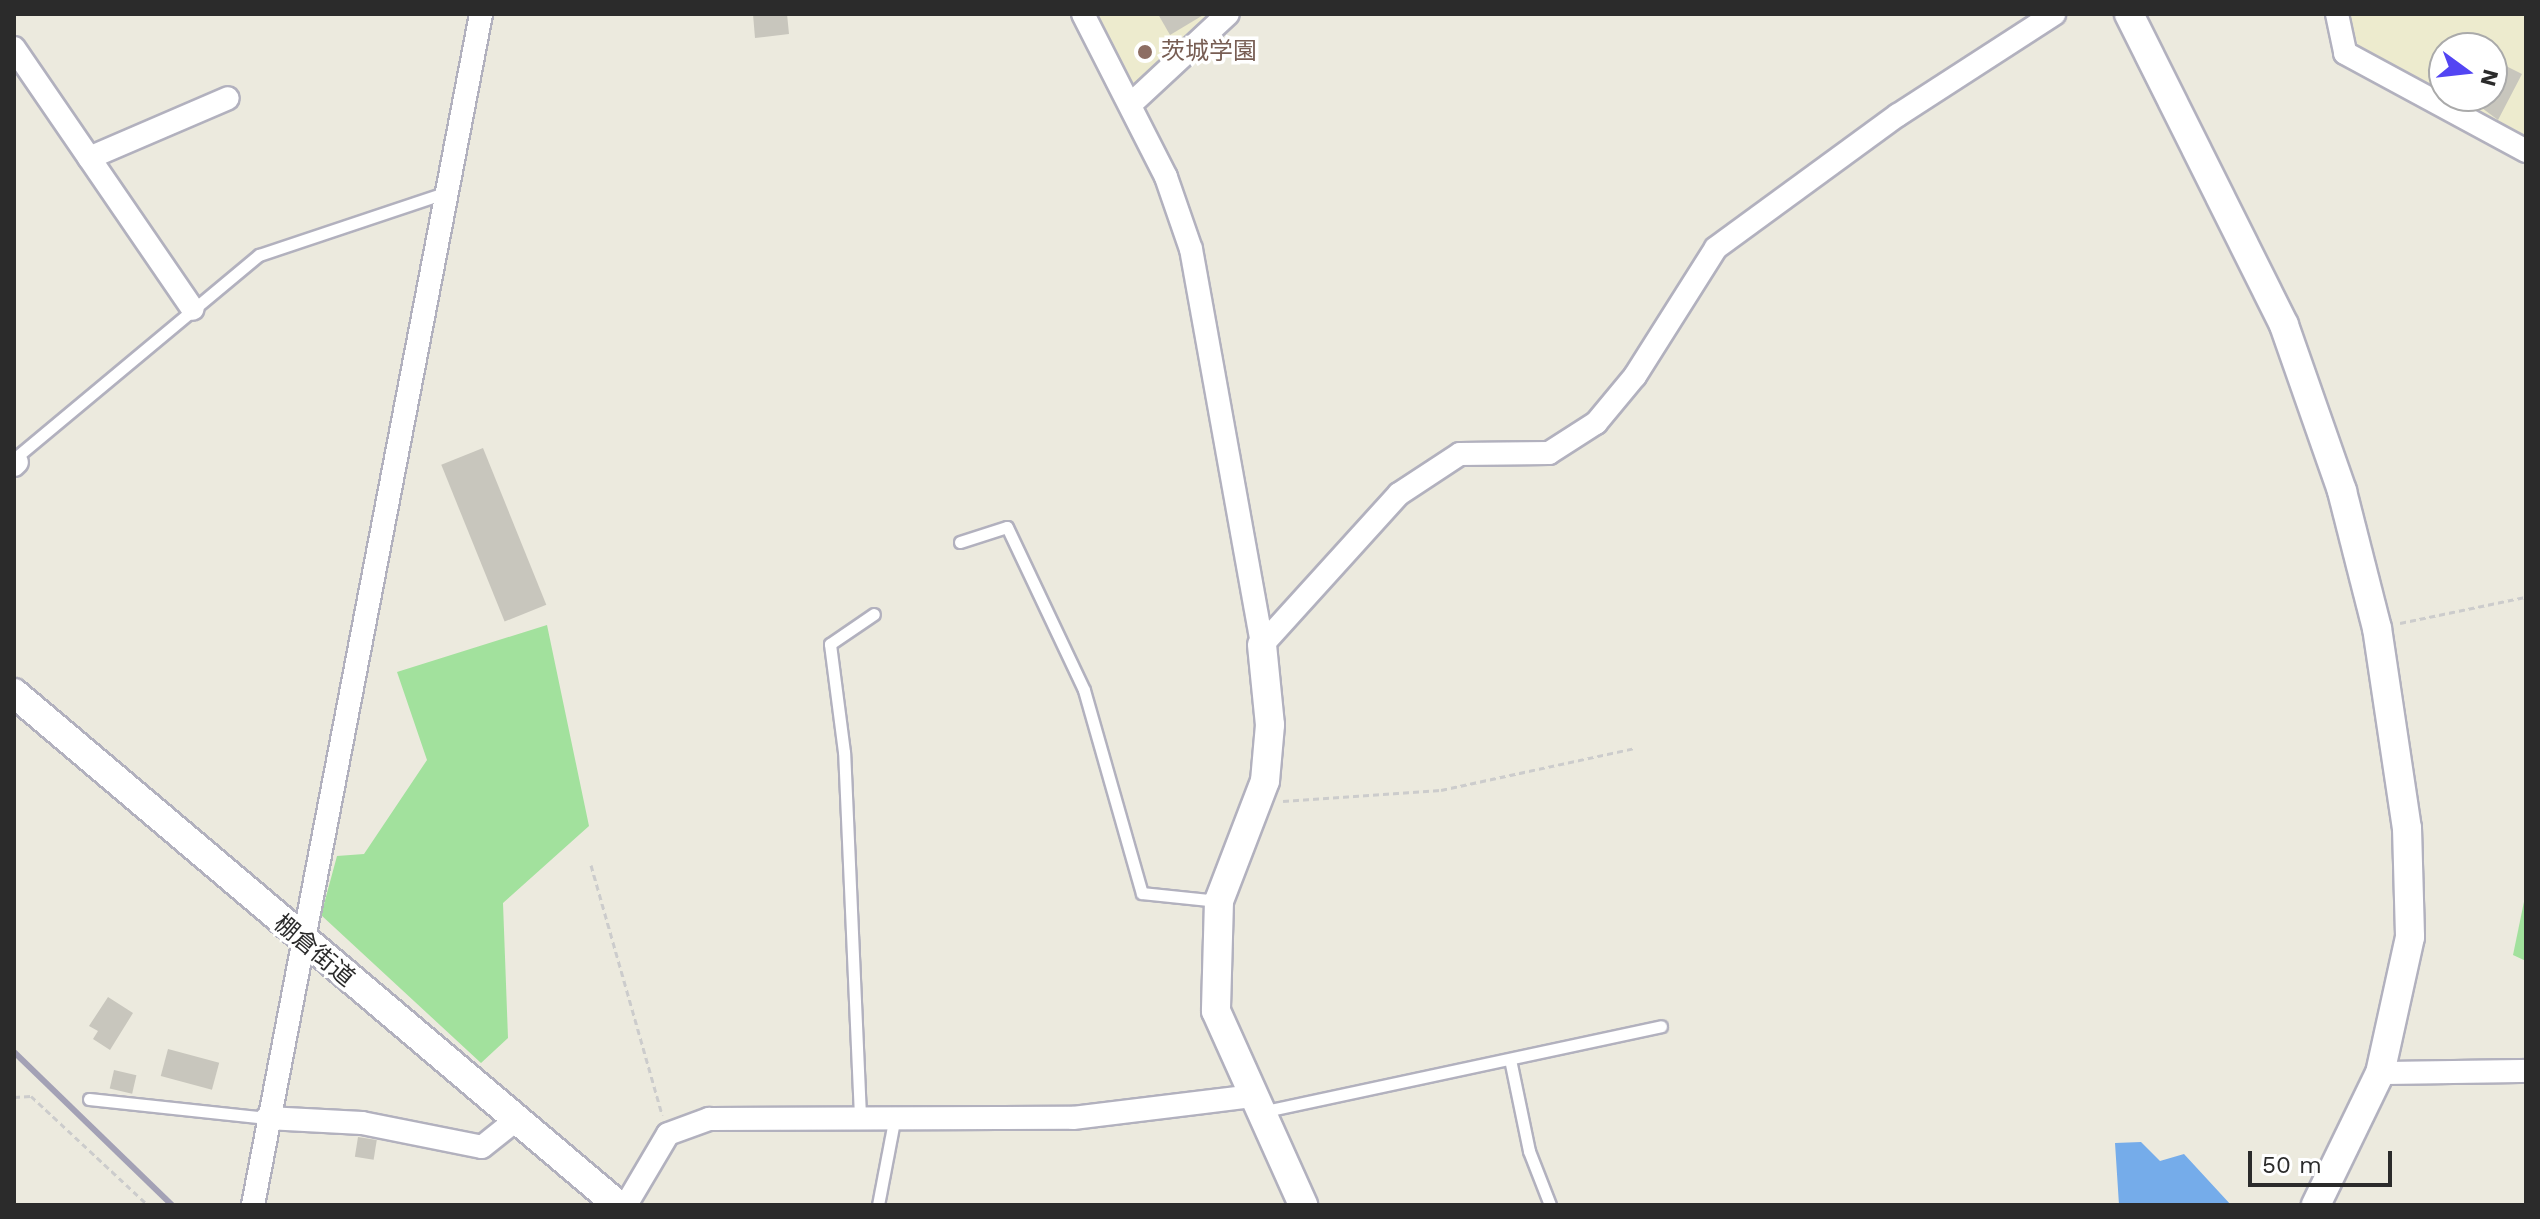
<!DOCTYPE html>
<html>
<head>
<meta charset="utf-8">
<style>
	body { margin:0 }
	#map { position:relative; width:2540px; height:1219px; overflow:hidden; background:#eceade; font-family:"Work Sans","Noto Sans JP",sans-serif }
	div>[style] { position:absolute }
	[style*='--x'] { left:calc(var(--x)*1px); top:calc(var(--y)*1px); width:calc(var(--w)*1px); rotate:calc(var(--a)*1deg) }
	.education>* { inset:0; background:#edebce }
	.green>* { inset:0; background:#a2e19d }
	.water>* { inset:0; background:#75acea }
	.building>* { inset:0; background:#c8c6bd; transform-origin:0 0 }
	.path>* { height:3px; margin-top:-1.5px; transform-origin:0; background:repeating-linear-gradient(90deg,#ccc 0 6px,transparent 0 10px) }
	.roads { filter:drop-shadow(2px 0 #b2b1be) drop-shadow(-2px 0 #b2b1be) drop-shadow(0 2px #b2b1be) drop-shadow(0 -2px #b2b1be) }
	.service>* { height:11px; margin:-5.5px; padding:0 5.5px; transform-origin:5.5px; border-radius:5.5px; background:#fff }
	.minor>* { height:22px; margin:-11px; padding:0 11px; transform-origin:11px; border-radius:11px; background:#fff }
	.tertiary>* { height:28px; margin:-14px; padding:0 14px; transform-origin:14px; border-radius:14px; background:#fff }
	.rail>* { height:6px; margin:-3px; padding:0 3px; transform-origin:3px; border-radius:3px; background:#a3a1b5 }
	.dots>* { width:22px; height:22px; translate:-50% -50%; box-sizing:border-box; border:4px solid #fff; border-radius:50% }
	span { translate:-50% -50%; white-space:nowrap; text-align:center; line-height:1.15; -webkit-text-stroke:7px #fff; paint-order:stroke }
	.education-label { font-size:24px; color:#785e54 }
	.left { translate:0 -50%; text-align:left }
	.street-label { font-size:24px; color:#2b2b2b }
	.frame { position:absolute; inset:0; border:16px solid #2b2b2b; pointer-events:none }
	.north { position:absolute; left:2428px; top:32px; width:80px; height:80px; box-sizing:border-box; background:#fff; border:2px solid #aaa; border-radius:50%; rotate:105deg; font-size:22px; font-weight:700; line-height:32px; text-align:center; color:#2b2b2b }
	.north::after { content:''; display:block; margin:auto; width:28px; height:36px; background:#5345f3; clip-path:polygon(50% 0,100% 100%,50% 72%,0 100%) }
	.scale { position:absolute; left:2248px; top:1151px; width:144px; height:36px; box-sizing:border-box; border:4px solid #2b2b2b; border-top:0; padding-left:10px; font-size:24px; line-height:28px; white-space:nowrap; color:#2b2b2b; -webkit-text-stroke:6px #fff; paint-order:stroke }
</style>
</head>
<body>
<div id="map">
	<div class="education">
		<div style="clip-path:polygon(1095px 14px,1214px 14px,1135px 89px)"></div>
		<div style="clip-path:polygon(evenodd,2349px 14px,2526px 14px,2526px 141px,2359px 50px,2349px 14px,2444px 48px,2492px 48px,2492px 96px,2444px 96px,2444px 48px)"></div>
	</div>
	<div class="green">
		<div style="clip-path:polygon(547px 625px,589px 826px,503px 903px,508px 1038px,481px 1063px,321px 915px,337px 856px,364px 854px,427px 760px,397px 672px)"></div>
		<div style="clip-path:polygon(2526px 892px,2526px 961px,2513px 955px)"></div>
	</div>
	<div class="water">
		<div style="clip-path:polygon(2141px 1142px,2160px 1161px,2184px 1154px,2231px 1205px,2119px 1205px,2115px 1143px)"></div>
	</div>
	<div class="building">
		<div style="clip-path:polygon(753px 14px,787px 14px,789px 34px,755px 38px)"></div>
		<div style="clip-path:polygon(1158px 14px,1205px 14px,1170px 35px)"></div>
		<div style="clip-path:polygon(2492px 59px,2522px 74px,2498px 120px,2466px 96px,2492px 96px)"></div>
		<div style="left:483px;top:448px;width:169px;height:45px;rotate:68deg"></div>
		<div style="clip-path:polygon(108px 997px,133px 1013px,110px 1050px,93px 1039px,98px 1031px,89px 1026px)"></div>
		<div style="left:168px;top:1049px;width:53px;height:28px;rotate:15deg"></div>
		<div style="left:114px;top:1070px;width:23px;height:19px;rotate:13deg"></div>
		<div style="left:358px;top:1137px;width:19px;height:20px;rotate:9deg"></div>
	</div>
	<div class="path">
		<div style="--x:2400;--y:623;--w:129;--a:-11.7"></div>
		<div style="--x:1283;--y:801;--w:158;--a:-4"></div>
		<div style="--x:1441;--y:790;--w:198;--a:-12.2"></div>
		<div style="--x:591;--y:865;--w:260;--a:74.1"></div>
		<div style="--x:14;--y:1097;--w:17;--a:-3"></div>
		<div style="--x:31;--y:1096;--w:160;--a:43"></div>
	</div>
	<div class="roads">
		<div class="service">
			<div style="--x:14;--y:459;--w:319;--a:-39.8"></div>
			<div style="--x:259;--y:255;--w:198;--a:-18.5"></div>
			<div style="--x:960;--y:542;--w:49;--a:-17.7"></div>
			<div style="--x:1007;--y:527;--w:180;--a:64.7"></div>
			<div style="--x:1084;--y:690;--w:211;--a:74.1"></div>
			<div style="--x:1142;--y:893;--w:76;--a:6"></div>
			<div style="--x:1511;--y:1064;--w:89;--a:78.3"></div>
			<div style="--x:1529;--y:1151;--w:58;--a:68.7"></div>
			<div style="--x:89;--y:1099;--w:179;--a:6.1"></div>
			<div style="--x:1261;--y:1112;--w:409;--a:-12.1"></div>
			<div style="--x:860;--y:1116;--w:364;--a:-92.5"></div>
			<div style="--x:844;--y:752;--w:109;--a:-97.4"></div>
			<div style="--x:830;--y:644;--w:53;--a:-34.3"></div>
			<div style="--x:878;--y:1205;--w:91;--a:-79.2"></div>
		</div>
		<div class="minor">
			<div style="--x:1083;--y:14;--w:183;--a:63"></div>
			<div style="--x:1166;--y:177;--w:76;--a:70.9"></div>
			<div style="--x:1191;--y:249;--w:402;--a:79.8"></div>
			<div style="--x:2337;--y:14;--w:40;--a:78"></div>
			<div style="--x:2345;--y:53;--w:206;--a:28.4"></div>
			<div style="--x:14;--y:48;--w:316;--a:55.6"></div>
			<div style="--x:1131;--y:104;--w:132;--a:-42.9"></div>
			<div style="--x:89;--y:158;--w:151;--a:-23.3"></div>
			<div style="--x:14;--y:465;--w:4;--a:-45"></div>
			<div style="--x:1262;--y:645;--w:204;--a:-47.8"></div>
			<div style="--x:1399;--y:494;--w:73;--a:-33.3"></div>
			<div style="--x:1460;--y:454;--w:89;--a:-0.6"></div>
			<div style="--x:1549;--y:453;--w:56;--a:-32.6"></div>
			<div style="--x:1596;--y:423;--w:61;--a:-50.3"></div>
			<div style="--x:1635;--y:376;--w:151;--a:-57.7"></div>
			<div style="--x:1716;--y:248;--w:225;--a:-36.2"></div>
			<div style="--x:1898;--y:115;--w:186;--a:-32.9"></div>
			<div style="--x:2380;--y:1073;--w:146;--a:-0.8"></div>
			<div style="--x:267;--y:1118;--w:95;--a:3"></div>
			<div style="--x:362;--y:1123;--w:122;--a:11.3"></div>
			<div style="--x:482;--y:1147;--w:43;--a:-38.5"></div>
			<div style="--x:253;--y:1205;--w:1213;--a:-79.16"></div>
			<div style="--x:626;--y:1205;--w:82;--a:-59.4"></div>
			<div style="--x:668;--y:1134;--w:44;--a:-20.1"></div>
			<div style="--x:709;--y:1119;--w:364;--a:-0.2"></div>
			<div style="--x:1073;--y:1118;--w:180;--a:-7"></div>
		</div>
		<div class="tertiary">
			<div style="--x:2129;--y:14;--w:347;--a:63.5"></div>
			<div style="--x:2284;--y:325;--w:176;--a:70.7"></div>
			<div style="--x:2342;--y:491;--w:141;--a:75.7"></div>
			<div style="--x:2377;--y:628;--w:202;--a:81.5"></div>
			<div style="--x:2407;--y:828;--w:109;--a:88.4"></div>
			<div style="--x:2410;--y:937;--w:139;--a:102.4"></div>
			<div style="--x:2380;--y:1073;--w:147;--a:115.9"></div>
			<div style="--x:1262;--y:645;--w:80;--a:84.3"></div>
			<div style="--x:1270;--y:725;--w:56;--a:95.1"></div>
			<div style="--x:1265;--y:781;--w:129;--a:111"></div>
			<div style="--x:1219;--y:901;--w:110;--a:91.6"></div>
			<div style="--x:1216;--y:1011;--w:213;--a:65.8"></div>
			<div style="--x:14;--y:693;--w:792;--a:40.29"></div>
		</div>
	</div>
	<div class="rail">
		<div style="--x:14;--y:1052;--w:220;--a:44.1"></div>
	</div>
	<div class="dots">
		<div style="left:1145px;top:52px;background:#8d6e63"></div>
	</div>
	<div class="education-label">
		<span class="left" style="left:1161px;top:52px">茨城学園</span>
	</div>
	<div class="street-label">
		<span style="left:314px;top:951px;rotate:40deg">棚倉街道</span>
	</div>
	<div class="frame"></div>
	<div class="north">N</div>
	<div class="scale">50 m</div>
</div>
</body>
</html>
